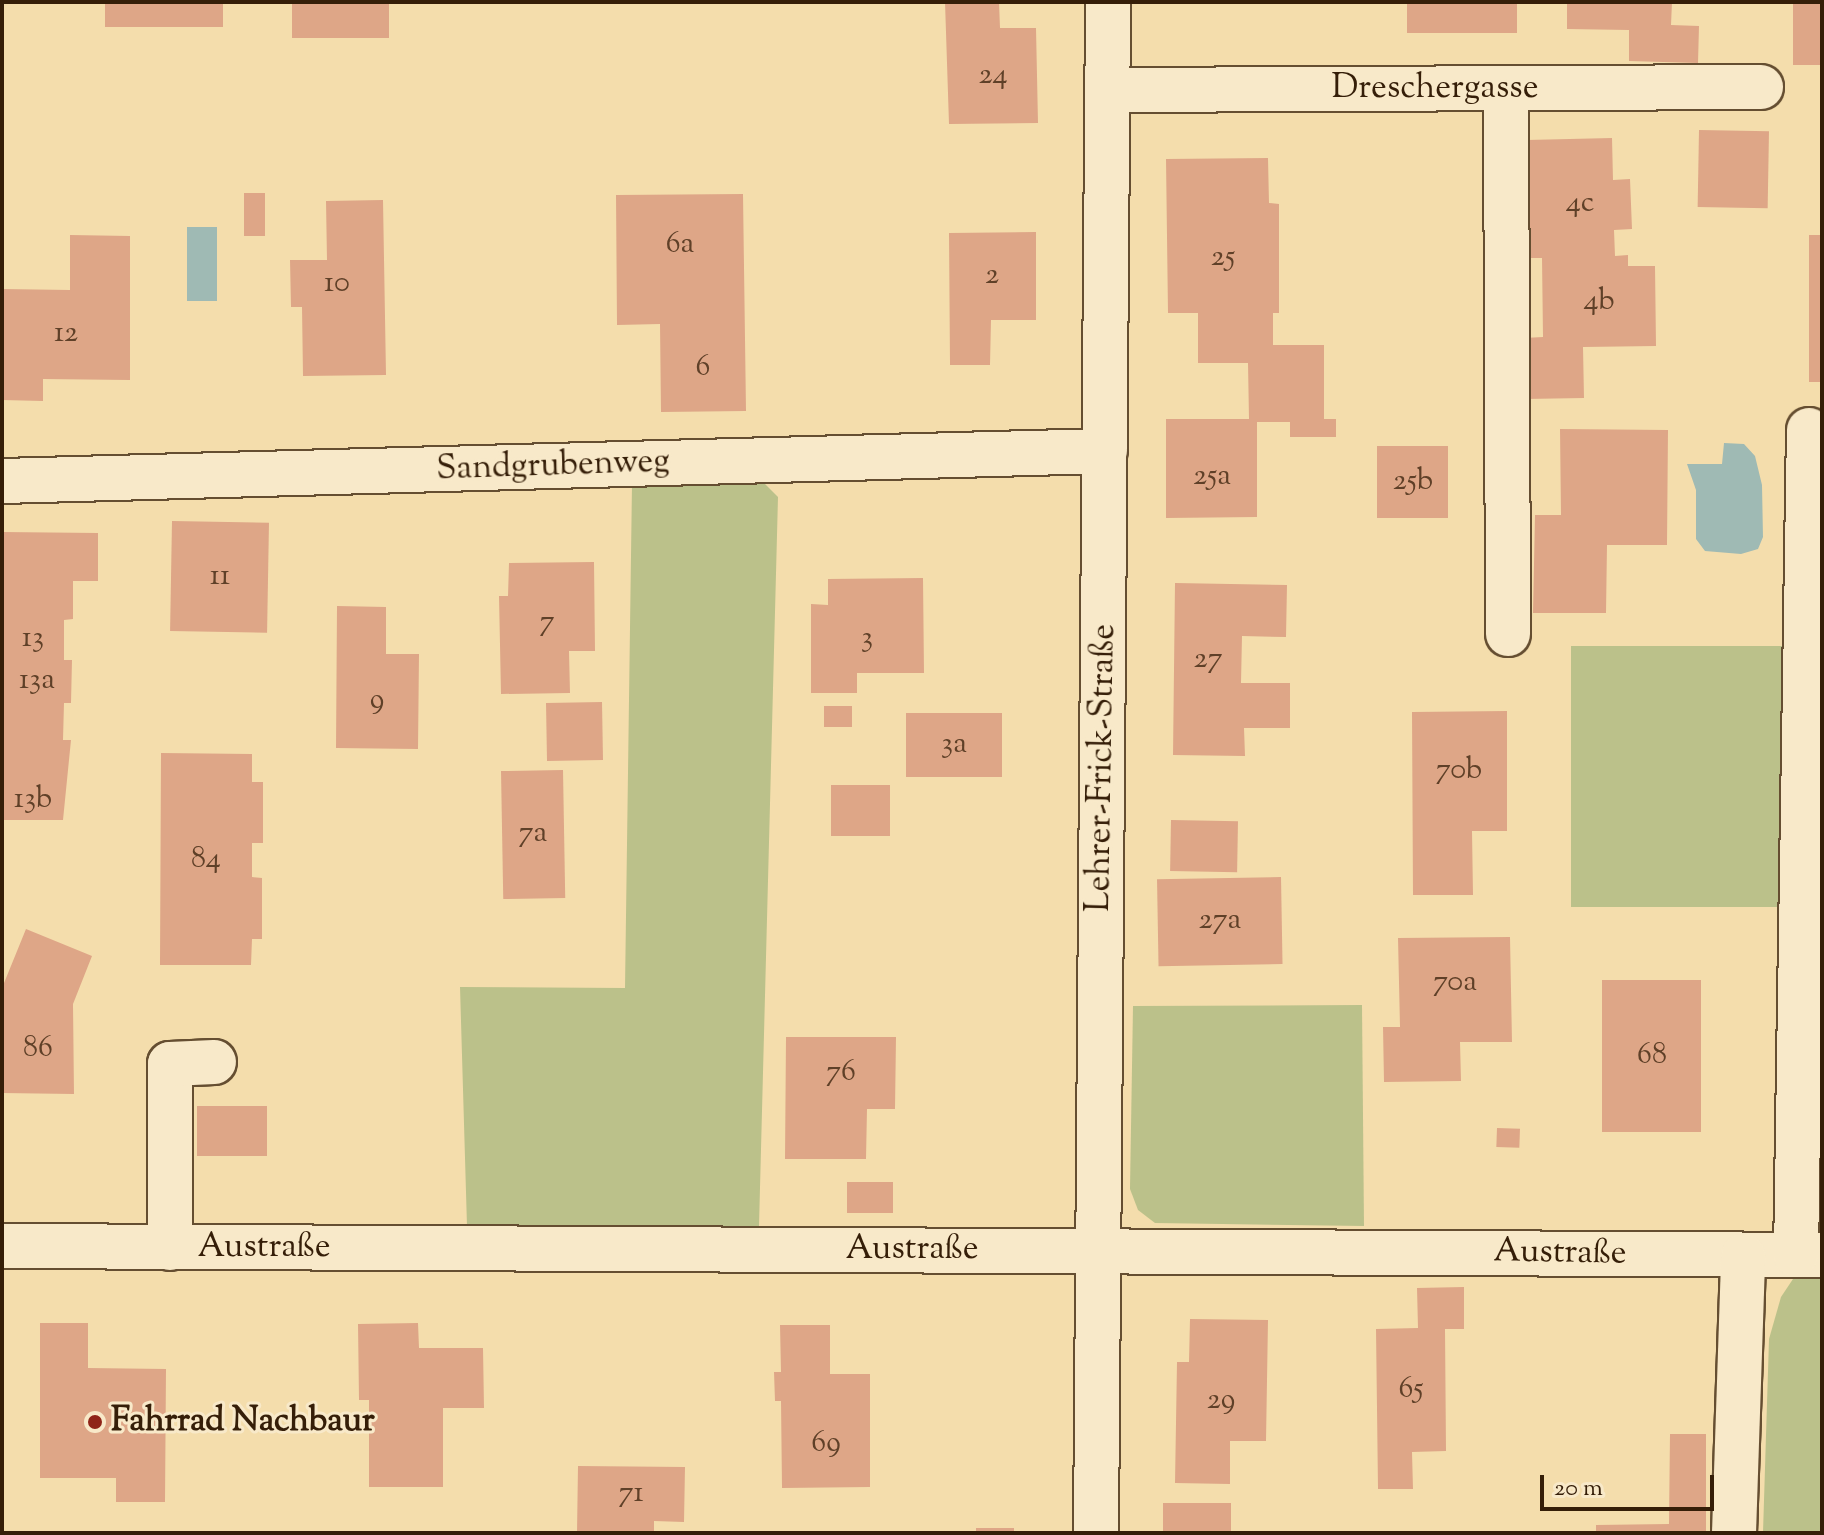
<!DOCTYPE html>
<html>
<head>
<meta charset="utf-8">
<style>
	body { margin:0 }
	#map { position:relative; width:1824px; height:1535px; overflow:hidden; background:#f4ddac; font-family:"Sorts Mill Goudy",serif }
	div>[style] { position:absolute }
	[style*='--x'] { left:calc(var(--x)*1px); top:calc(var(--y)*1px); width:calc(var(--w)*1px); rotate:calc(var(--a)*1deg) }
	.green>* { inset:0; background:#bbc18a; transform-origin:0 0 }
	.water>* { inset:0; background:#9fbab4; transform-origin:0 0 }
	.building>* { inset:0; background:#dea687; transform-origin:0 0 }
	.roads { filter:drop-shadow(2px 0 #654e31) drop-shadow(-2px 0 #654e31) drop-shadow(0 2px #654e31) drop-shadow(0 -2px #654e31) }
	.minor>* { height:44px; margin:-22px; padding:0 22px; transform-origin:22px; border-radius:22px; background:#f8e9c9 }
	.dots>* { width:22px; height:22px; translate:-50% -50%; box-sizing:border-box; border:4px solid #f8e9c9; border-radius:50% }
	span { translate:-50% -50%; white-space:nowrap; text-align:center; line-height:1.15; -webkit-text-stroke:6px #f8e9c9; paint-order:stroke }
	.number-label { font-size:30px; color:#5f4028 }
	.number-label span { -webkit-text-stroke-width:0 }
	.street-label { font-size:34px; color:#351e08 }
	.poi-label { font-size:34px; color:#351e08; font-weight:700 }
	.left { translate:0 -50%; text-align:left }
	.frame { position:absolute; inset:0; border:4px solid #351e08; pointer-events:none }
	.scale { position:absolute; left:1540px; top:1475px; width:174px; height:36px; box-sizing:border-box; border:4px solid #351e08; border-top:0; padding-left:10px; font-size:24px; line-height:28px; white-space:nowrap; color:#351e08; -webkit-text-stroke:6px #f8e9c9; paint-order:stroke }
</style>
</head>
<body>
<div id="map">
	<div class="green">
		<div style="clip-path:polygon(761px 480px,778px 497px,759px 1226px,467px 1226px,460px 987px,625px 988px,632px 484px)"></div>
		<div style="left:1571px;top:646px;width:215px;height:261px"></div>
		<div style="clip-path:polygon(1362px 1005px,1364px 1226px,1155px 1223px,1138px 1210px,1130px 1189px,1133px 1006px)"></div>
		<div style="clip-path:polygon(1793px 1279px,1822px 1279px,1822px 1533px,1763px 1533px,1769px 1339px,1781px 1297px)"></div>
	</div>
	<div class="water">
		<div style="left:187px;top:227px;width:30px;height:74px"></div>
		<div style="clip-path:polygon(1724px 443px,1744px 444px,1755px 456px,1762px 485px,1763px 537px,1758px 549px,1741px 554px,1705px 551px,1696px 539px,1696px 490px,1687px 464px,1722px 464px)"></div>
	</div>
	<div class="building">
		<div style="left:105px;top:2px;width:118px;height:25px"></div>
		<div style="left:292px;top:2px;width:97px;height:36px"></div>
		<div style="clip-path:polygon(945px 2px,999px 2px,1000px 28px,1036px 28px,1038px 123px,949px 124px)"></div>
		<div style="left:1407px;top:2px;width:110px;height:31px"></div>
		<div style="clip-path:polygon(1567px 2px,1672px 2px,1671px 25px,1699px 26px,1698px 63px,1629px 61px,1629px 30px,1567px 29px)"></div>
		<div style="left:1793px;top:2px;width:29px;height:63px"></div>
		<div style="left:1699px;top:130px;width:70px;height:77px;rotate:1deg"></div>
		<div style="clip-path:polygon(1612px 138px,1613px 180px,1630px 179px,1632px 229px,1614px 230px,1615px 256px,1628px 255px,1628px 266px,1655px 266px,1656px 346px,1583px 347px,1584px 398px,1525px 399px,1524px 338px,1543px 337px,1542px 258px,1530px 258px,1527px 140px)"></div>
		<div style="clip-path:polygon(1268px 158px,1269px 203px,1279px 204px,1279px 313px,1273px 313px,1273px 345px,1324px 345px,1324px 419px,1336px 419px,1336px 437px,1290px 437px,1290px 422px,1257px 422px,1257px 517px,1166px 518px,1166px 419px,1249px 419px,1248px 363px,1198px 363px,1198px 313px,1168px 313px,1166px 159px)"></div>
		<div style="left:265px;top:193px;width:43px;height:21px;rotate:90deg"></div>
		<div style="clip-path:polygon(743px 194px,746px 411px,661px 412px,660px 324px,617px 325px,616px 195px)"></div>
		<div style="clip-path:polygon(383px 200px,386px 375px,303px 376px,302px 307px,291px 307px,290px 260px,327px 260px,326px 201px)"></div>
		<div style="clip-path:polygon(1036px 232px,1036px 320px,991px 320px,990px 365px,950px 365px,949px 233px)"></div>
		<div style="clip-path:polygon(70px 235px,130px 236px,130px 380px,43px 379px,43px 401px,2px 400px,2px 289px,70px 290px)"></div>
		<div style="left:1809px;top:235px;width:13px;height:147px"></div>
		<div style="clip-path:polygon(1560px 429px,1668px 430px,1667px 545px,1607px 545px,1606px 613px,1533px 613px,1535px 515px,1561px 515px)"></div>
		<div style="left:1377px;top:446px;width:71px;height:72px"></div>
		<div style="left:172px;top:521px;width:97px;height:110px;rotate:1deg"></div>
		<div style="clip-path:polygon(2px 532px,98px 533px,98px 581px,73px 581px,73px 619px,64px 620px,64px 660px,72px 660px,71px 703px,64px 703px,63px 740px,71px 740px,63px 820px,2px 820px)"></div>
		<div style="clip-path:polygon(594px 562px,595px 651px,569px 651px,570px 693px,501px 694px,499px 596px,508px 596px,509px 563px)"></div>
		<div style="clip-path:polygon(923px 578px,924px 673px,857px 673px,857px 693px,811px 693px,811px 604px,828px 605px,828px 579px)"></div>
		<div style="clip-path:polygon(1175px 583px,1287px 585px,1286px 637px,1242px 636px,1241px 683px,1290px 683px,1290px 728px,1244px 728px,1245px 756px,1173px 755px)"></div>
		<div style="clip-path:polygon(337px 606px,386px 607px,386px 654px,419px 654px,418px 749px,336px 748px)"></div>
		<div style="left:602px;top:702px;width:58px;height:56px;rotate:89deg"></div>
		<div style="left:824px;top:706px;width:28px;height:21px"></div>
		<div style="clip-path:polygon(1507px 711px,1507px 831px,1472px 831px,1473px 895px,1413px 895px,1412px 712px)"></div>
		<div style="left:906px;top:713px;width:96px;height:64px"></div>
		<div style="clip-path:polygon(161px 753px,252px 754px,252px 782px,263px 782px,263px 843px,252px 843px,252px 877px,262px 878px,262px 939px,252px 939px,251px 965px,160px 965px)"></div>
		<div style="left:563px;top:770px;width:128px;height:62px;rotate:89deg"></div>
		<div style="left:890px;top:785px;width:51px;height:59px;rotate:90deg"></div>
		<div style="left:1171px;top:820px;width:67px;height:51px;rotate:1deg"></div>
		<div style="left:1281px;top:877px;width:87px;height:124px;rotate:89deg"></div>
		<div style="clip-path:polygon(26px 929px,92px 956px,73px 1004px,74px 1094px,2px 1093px,2px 988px)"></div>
		<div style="clip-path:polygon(1510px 937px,1512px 1042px,1460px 1042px,1461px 1081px,1384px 1082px,1383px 1027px,1400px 1027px,1398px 938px)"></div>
		<div style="left:1602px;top:980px;width:99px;height:152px"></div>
		<div style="clip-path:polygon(786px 1037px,896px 1037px,895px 1109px,867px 1109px,866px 1159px,785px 1159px)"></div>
		<div style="left:1814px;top:1057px;width:8px;height:105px"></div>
		<div style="left:197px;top:1106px;width:70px;height:50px"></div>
		<div style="left:1497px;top:1128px;width:23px;height:19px;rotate:2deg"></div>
		<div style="left:847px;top:1182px;width:46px;height:31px"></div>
		<div style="clip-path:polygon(1464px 1287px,1464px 1329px,1445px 1329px,1446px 1451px,1412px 1452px,1413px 1489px,1378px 1489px,1376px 1329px,1418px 1328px,1417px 1288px)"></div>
		<div style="clip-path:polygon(1190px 1319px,1268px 1320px,1266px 1441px,1230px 1441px,1230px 1484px,1175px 1483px,1177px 1362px,1189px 1362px)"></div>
		<div style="clip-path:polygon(40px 1323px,88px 1323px,88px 1368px,166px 1369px,165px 1502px,116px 1502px,116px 1478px,40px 1478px)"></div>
		<div style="clip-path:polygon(418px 1323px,419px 1348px,483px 1348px,484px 1408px,443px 1408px,443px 1487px,369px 1487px,369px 1400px,359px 1400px,358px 1324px)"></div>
		<div style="clip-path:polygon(780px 1325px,830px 1325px,830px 1374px,870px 1374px,870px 1487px,782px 1488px,781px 1401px,775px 1401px,774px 1372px,781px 1372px)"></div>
		<div style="clip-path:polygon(1670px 1434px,1706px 1434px,1706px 1533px,1596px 1533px,1596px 1525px,1669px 1524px)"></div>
		<div style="clip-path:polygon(578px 1466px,685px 1467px,684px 1522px,654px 1521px,654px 1533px,577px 1533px)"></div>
		<div style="left:1231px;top:1503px;width:30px;height:68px;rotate:90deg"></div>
		<div style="left:976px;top:1528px;width:38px;height:5px"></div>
	</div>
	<div class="roads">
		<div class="minor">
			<div style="--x:1506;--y:89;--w:545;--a:89.79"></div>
			<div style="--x:1108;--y:90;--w:653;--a:-0.26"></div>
			<div style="--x:2;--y:481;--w:1103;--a:-1.56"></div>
			<div style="--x:2;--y:1246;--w:1820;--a:0.28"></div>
			<div style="--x:170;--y:1248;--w:184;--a:-90"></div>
			<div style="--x:170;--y:1064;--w:44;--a:-2.6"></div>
			<div style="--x:1796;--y:1255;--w:825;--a:-89.1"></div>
			<div style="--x:1096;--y:1533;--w:1531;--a:-89.55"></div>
			<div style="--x:1734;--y:1533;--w:277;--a:-88.1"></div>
		</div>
	</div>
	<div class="dots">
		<div style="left:95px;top:1422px;background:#8f2418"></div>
	</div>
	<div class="number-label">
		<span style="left:993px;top:76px">24</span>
		<span style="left:1580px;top:204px">4c</span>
		<span style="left:680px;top:245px">6a</span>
		<span style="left:1223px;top:258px">25</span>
		<span style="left:992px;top:276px">2</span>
		<span style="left:337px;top:284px">10</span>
		<span style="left:1599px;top:302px">4b</span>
		<span style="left:66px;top:334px">12</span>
		<span style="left:703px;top:368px">6</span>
		<span style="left:1212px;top:477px">25a</span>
		<span style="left:1413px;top:482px">25b</span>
		<span style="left:220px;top:577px">11</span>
		<span style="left:547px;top:623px">7</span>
		<span style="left:33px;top:639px">13</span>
		<span style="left:867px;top:639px">3</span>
		<span style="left:1208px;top:660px">27</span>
		<span style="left:37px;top:681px">13a</span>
		<span style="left:377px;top:701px">9</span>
		<span style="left:954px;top:745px">3a</span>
		<span style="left:1459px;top:771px">70b</span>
		<span style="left:33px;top:800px">13b</span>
		<span style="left:533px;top:834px">7a</span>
		<span style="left:206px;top:860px">84</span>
		<span style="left:1220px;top:921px">27a</span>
		<span style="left:1455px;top:983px">70a</span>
		<span style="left:38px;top:1049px">86</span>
		<span style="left:1652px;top:1056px">68</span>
		<span style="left:841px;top:1073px">76</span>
		<span style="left:1411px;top:1390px">65</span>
		<span style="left:1221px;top:1401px">29</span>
		<span style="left:826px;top:1444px">69</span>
		<span style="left:631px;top:1494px">71</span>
	</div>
	<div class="street-label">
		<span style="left:1435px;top:89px">Dreschergasse</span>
		<span style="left:553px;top:466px;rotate:-2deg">Sandgrubenweg</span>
		<span style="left:1102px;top:768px;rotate:-89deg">Lehrer-Frick-Straße</span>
		<span style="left:264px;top:1248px">Austraße</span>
		<span style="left:912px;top:1250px">Austraße</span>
		<span style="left:1560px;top:1253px;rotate:1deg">Austraße</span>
	</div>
	<div class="poi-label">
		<span class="left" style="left:111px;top:1422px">Fahrrad Nachbaur</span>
	</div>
	<div class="frame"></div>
	<div class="scale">20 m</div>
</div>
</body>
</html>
